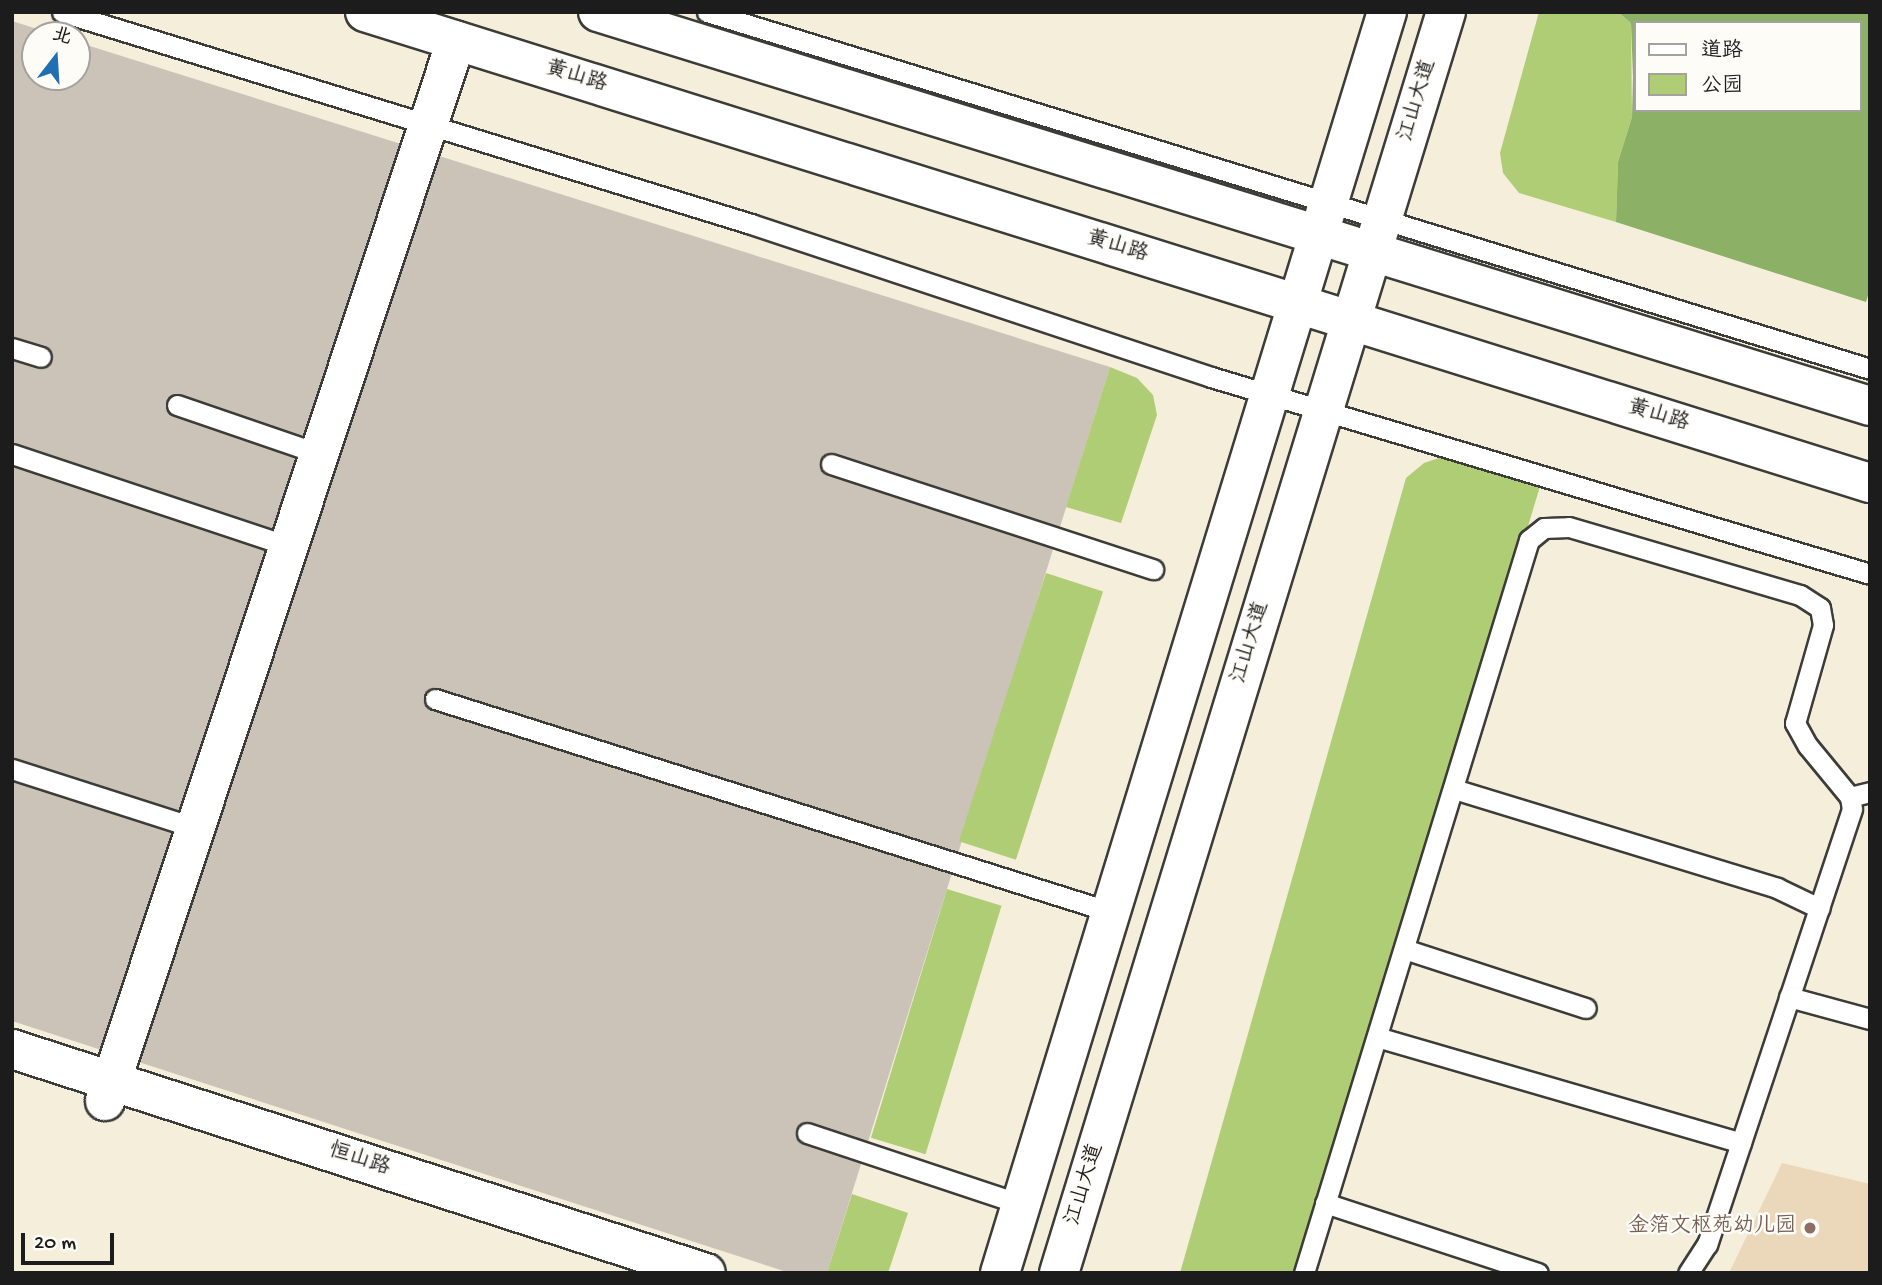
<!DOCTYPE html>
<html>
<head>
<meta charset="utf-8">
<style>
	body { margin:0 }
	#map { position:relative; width:1882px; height:1285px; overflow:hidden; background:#f4eeda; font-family:"Gochi Hand","LXGW WenKai TC",sans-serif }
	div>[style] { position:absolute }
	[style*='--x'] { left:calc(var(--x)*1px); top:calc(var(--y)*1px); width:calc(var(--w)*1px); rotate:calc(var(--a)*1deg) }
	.built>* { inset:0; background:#ebd8ba }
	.industrial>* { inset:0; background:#cbc3b8 }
	.green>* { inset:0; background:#afcd74; transform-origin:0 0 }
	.forest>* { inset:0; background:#8bb066 }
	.roads { filter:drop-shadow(2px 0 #3c3c38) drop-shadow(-2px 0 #3c3c38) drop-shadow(0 2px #3c3c38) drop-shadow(0 -2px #3c3c38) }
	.service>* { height:19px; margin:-9.5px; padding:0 9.5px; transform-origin:9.5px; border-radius:9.5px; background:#fff }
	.minor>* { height:38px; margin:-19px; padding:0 19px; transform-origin:19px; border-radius:19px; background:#fff }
	.tertiary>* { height:38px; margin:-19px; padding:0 19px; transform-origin:19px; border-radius:19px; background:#fff }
	.secondary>* { height:38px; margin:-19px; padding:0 19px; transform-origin:19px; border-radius:19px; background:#fff }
	.dots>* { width:19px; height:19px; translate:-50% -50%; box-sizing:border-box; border:4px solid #fdfcf7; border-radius:50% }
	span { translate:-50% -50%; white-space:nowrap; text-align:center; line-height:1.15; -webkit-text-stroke:5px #fdfcf7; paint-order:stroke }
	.street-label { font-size:21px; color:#1c1c1c }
	.education-label { font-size:21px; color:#785e54 }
	.right { translate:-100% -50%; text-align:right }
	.frame { position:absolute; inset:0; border:14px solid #1c1c1c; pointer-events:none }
	.legend { position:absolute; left:1634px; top:21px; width:228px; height:91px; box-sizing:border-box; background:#fdfcf7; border:2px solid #a3a29f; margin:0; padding:9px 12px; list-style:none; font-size:21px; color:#1c1c1c }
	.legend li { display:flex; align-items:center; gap:14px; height:35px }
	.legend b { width:35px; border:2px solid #a3a29f }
	.north { position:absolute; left:21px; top:21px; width:70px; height:70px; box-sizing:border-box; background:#fdfcf7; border:2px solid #a3a29f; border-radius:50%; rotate:17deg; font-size:19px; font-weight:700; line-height:28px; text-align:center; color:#1c1c1c }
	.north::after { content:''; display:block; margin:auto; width:24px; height:32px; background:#1f6fb2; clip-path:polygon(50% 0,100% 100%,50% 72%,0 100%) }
	.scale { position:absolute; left:21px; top:1233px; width:93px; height:32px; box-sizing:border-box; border:4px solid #1c1c1c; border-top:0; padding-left:9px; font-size:21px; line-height:24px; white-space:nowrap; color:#1c1c1c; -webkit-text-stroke:5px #fdfcf7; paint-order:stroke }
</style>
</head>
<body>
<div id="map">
	<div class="built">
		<div style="clip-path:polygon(1782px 1163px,1870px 1184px,1870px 1273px,1729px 1273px)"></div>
	</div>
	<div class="industrial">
		<div style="clip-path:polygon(12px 21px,56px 35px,35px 35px,35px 77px,77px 77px,77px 42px,1110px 367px,827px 1273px,790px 1273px,12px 1021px)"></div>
	</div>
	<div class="green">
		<div style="clip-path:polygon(1539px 12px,1618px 12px,1631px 23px,1632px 117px,1618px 162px,1616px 222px,1519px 193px,1503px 173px,1500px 153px)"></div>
		<div style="clip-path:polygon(1110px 367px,1137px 378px,1153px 395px,1157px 415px,1121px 523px,1066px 507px)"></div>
		<div style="clip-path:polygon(1445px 456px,1544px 473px,1304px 1273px,1180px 1273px,1406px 478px,1424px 463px)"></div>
		<div style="left:1046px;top:573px;width:60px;height:282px;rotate:18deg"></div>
		<div style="left:947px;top:889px;width:57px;height:260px;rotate:17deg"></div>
		<div style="clip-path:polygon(852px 1194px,908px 1213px,888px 1273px,827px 1273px)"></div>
	</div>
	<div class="forest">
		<div style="clip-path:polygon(evenodd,1618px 12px,1870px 12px,1870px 289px,1866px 302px,1616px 222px,1618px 162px,1632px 117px,1633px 77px,1631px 23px,1618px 12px,1635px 23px,1859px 23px,1859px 110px,1635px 110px,1635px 23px)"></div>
	</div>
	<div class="roads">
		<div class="service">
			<div style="--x:62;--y:12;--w:721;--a:17.1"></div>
			<div style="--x:751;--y:224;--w:485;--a:18.4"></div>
			<div style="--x:1211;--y:377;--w:688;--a:16.64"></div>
			<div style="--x:707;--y:12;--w:1217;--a:17.06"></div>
			<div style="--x:12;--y:348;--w:30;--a:17"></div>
			<div style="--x:177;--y:405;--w:151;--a:18.9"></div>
			<div style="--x:12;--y:454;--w:292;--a:18.4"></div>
			<div style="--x:831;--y:464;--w:339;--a:18.1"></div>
			<div style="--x:435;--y:699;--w:709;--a:17.49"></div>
			<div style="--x:12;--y:769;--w:193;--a:17.8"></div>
			<div style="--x:1454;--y:789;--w:338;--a:17"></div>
			<div style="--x:1777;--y:888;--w:47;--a:25.5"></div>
			<div style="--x:1850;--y:797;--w:21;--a:-14"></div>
			<div style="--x:1404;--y:949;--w:191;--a:18"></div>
			<div style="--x:1789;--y:997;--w:84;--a:15.2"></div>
			<div style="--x:1377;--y:1037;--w:379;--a:16.2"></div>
			<div style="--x:807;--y:1133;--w:225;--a:18.4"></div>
			<div style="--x:1325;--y:1203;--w:224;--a:18.2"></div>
			<div style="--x:1304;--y:1273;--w:767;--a:-72.94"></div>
			<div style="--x:1529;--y:540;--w:19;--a:-39"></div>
			<div style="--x:1544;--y:528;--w:25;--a:-2"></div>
			<div style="--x:1569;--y:527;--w:241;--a:16.4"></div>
			<div style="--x:1800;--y:595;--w:24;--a:33"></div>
			<div style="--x:1820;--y:608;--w:17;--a:80"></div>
			<div style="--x:1823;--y:625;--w:102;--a:105.9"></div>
			<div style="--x:1795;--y:723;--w:26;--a:61"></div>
			<div style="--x:1808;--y:746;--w:66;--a:50.5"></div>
			<div style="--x:1850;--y:797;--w:12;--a:81"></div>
			<div style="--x:1852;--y:809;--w:459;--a:108.4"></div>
			<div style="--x:1707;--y:1244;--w:35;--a:123"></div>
		</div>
		<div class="minor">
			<div style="--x:105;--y:1101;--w:1117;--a:-71.68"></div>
		</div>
		<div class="tertiary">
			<div style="--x:12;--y:1049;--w:729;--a:17.89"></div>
		</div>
		<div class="secondary">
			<div style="--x:365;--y:12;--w:1577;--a:17.38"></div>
			<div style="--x:598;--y:12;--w:1332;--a:17.21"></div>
			<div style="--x:1000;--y:1273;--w:1319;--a:-72.94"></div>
			<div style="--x:1059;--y:1273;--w:1319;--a:-72.94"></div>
		</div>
	</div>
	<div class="dots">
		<div style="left:1810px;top:1228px;background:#8d6e63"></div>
	</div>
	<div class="street-label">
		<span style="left:576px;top:78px;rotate:17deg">黄山路</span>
		<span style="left:1419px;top:101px;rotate:-73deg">江山大道</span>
		<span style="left:1117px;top:248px;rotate:17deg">黄山路</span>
		<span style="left:1658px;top:417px;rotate:17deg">黄山路</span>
		<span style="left:1252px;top:643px;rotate:-73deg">江山大道</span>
		<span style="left:359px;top:1161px;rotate:18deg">恒山路</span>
		<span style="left:1086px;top:1185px;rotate:-73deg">江山大道</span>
	</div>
	<div class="education-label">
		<span class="right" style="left:1796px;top:1228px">金箔文枢苑幼儿园</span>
	</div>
	<div class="frame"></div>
	<ul class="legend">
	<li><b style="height:9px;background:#fff"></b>道路</li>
	<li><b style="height:19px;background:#afcd74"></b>公园</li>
	</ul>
	<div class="north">北</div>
	<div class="scale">20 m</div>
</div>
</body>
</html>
